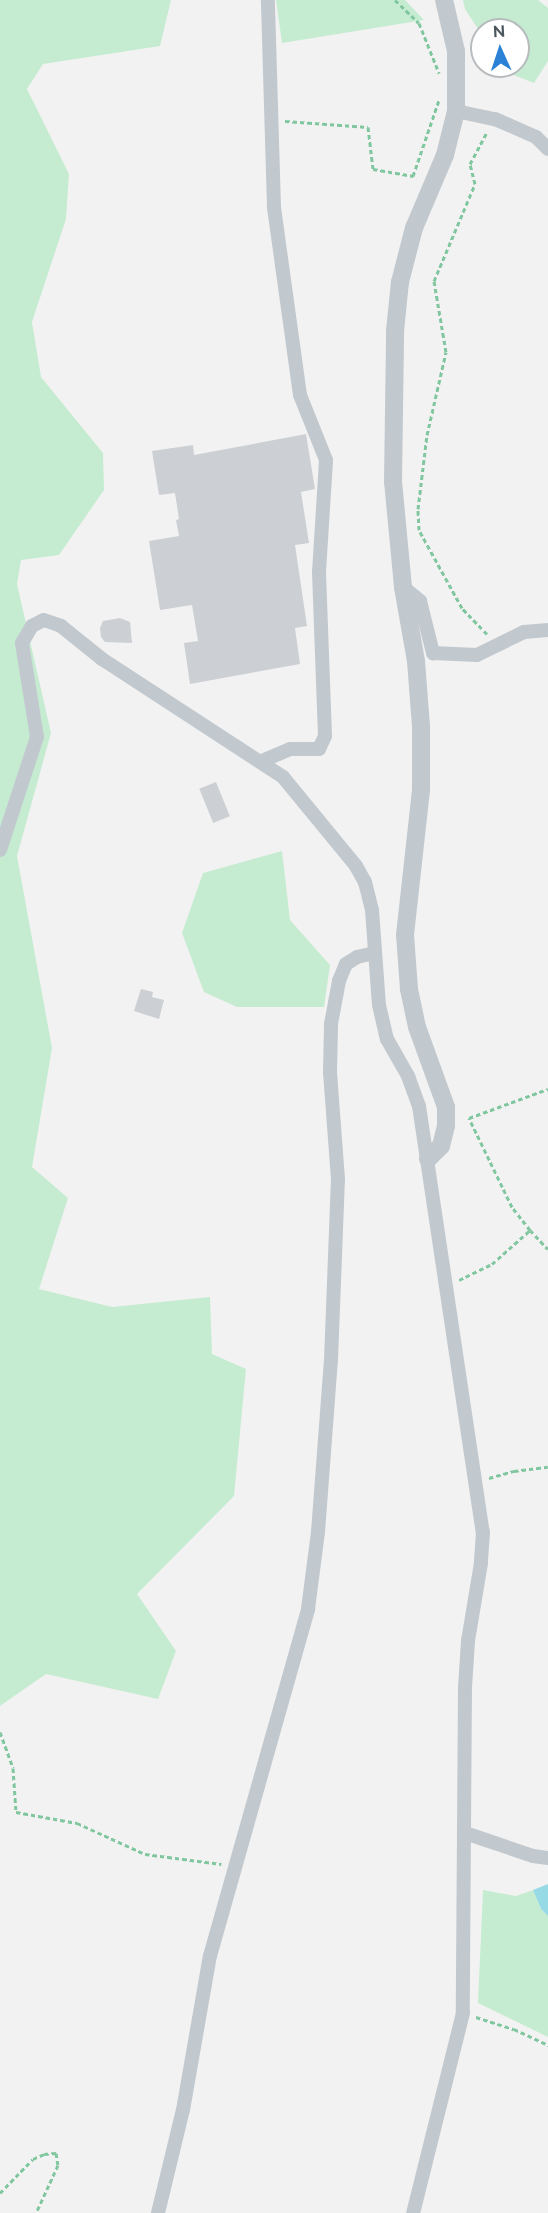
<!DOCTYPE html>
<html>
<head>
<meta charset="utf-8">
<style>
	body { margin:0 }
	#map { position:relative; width:548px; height:2213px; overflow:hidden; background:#f3f2f2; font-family:Raleway,sans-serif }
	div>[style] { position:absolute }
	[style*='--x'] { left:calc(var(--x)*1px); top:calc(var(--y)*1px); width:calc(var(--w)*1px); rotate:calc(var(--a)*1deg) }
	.green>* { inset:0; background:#c5ecd1 }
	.water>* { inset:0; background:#96dae5 }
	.building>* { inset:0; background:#cccfd3; transform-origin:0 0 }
	.path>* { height:3px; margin-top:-1.5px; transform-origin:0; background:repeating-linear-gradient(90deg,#80c79f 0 4.5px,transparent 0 7.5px) }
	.minor>* { height:14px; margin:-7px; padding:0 7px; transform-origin:7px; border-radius:7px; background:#c1c9cf }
	.tertiary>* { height:18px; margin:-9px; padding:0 9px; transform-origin:9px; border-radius:9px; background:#c1c9cf }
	span { translate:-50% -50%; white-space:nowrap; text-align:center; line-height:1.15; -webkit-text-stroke:5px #fff; paint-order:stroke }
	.north { position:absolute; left:470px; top:18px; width:60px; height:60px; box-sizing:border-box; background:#fff; border:2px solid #b7bbbe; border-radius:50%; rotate:357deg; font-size:16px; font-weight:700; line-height:24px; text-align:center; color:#4b565d }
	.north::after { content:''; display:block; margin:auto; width:21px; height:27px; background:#2a81d5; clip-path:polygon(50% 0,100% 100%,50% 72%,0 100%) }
</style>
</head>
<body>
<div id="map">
	<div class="green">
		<div style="clip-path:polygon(0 0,171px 0,160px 46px,43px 64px,27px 89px,69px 174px,66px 219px,32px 322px,41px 377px,103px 453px,104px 490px,59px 555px,21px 560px,17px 584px,51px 733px,17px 856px,52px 1048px,32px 1167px,68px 1198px,39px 1289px,112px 1307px,210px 1297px,212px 1354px,246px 1369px,234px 1496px,137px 1594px,176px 1651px,158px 1699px,46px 1674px,0 1706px)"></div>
		<div style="clip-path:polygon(276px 0,405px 0,424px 20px,282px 43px)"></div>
		<div style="clip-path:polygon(463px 0,538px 0,548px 8px,548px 61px,534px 83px,506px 72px,502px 66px,518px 66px,518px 30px,482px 30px,482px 35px,465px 9px)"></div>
		<div style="clip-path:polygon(282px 851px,290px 920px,330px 965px,324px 1007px,237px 1007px,204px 992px,182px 933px,203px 873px)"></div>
		<div style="clip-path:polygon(483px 1890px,516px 1896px,533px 1890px,541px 1909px,548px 1916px,548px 2037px,478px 2003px)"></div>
	</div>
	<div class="water">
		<div style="clip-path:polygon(548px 1884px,548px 1916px,541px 1909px,533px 1890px)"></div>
	</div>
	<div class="building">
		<div style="clip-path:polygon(306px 434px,315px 489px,301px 492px,309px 543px,295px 545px,307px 626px,295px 628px,300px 664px,190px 684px,184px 643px,198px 641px,192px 605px,160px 610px,149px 541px,179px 536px,176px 520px,179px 519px,175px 493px,159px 495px,152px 451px,193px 445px,194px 455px)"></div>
		<div style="clip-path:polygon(120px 618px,130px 622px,132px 643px,105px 642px,101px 637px,100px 628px,103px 621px)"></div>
		<div style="left:216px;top:782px;width:37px;height:18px;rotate:68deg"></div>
		<div style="clip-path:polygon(141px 989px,153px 992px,152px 997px,164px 1000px,159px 1019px,134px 1011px)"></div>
	</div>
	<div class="path">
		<div style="--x:395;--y:0;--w:33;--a:44"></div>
		<div style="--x:419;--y:23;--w:54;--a:68.2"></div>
		<div style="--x:285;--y:121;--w:83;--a:4.1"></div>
		<div style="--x:368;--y:127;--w:42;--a:83.2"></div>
		<div style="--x:373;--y:169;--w:41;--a:9.9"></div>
		<div style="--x:413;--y:176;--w:80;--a:-71.1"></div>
		<div style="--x:487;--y:634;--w:36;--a:-134"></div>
		<div style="--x:462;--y:608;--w:89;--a:-118.9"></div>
		<div style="--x:419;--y:530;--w:21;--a:-93"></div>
		<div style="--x:418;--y:509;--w:75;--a:-83.1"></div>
		<div style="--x:427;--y:435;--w:85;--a:-77.1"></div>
		<div style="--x:446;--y:352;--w:72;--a:-99.6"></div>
		<div style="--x:434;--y:281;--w:105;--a:-67.1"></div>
		<div style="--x:475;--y:184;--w:21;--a:-104"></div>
		<div style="--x:470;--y:164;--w:36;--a:-62"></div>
		<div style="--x:530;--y:1230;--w:26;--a:47"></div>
		<div style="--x:459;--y:1280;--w:37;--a:-26"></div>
		<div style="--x:492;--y:1264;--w:51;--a:-41.8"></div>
		<div style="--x:530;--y:1230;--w:29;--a:-128"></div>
		<div style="--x:512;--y:1207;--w:99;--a:-115.8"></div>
		<div style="--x:469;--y:1118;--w:84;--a:-20.2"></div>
		<div style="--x:489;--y:1478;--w:26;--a:-16"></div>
		<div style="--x:514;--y:1471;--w:34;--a:-7"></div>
		<div style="--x:0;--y:1732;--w:38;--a:70"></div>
		<div style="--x:13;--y:1768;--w:44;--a:86.1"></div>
		<div style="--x:16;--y:1812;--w:62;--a:10.2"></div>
		<div style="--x:77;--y:1823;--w:75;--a:24.5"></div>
		<div style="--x:145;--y:1854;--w:77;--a:7.5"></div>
		<div style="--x:476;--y:2017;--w:40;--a:18"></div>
		<div style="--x:514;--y:2029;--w:38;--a:25"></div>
		<div style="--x:0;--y:2193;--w:47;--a:-45.9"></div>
		<div style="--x:33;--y:2159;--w:12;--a:-24"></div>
		<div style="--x:44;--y:2154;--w:12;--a:-5"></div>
		<div style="--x:56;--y:2153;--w:12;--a:81"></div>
		<div style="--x:58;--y:2165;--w:53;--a:114.6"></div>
	</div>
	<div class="minor">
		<div style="--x:456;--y:111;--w:40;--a:12"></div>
		<div style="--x:495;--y:119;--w:45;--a:23.7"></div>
		<div style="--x:536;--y:137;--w:17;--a:45"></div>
		<div style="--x:403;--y:587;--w:22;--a:39"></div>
		<div style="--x:420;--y:601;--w:54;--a:76"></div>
		<div style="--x:433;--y:653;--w:44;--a:2.6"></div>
		<div style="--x:477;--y:655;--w:52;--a:-26.1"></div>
		<div style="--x:524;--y:632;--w:24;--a:-5"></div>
		<div style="--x:262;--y:761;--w:30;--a:-23"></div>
		<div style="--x:290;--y:749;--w:29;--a:0"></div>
		<div style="--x:319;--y:749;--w:14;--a:-65"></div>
		<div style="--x:325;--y:736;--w:164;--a:-92.1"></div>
		<div style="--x:319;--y:572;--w:112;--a:-86.4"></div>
		<div style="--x:326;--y:460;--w:70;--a:-111.8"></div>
		<div style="--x:300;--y:395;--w:190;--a:-97.9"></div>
		<div style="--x:274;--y:207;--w:207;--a:-91.7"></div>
		<div style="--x:0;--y:850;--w:119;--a:-71.9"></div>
		<div style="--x:37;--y:737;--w:95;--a:-99.1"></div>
		<div style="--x:22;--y:643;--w:20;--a:-60"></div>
		<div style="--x:32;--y:626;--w:13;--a:-27"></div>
		<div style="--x:44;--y:620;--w:18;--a:19"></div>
		<div style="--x:61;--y:626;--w:53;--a:38.8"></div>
		<div style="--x:102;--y:659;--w:216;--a:33.1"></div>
		<div style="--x:283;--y:777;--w:115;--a:50.6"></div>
		<div style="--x:356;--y:866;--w:18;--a:61"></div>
		<div style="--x:365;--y:882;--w:29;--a:76"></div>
		<div style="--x:372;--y:910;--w:95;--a:85.8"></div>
		<div style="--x:379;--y:1005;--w:35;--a:77"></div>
		<div style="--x:387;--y:1039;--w:43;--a:60.4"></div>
		<div style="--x:408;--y:1076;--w:32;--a:70"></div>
		<div style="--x:419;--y:1106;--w:431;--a:81.5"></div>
		<div style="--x:483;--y:1532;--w:31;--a:94"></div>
		<div style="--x:481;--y:1563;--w:79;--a:99.5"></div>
		<div style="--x:468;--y:1641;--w:46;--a:93.7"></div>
		<div style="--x:465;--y:1687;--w:326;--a:90.4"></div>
		<div style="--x:463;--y:2013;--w:206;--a:104"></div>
		<div style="--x:465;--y:1833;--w:72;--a:18.7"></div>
		<div style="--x:533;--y:1856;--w:15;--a:8"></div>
		<div style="--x:158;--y:2213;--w:106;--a:-76.4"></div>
		<div style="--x:183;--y:2110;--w:156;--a:-80.1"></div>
		<div style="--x:210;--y:1956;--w:361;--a:-74.2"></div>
		<div style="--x:308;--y:1609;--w:78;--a:-82.6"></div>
		<div style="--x:318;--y:1532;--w:172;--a:-85.7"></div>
		<div style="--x:331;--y:1360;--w:181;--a:-87.8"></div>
		<div style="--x:338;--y:1179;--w:106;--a:-94.3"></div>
		<div style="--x:330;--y:1073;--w:49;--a:-88.8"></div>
		<div style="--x:331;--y:1024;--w:44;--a:-79.5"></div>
		<div style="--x:339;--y:981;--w:18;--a:-68"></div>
		<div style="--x:346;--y:964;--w:13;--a:-32"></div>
		<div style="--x:357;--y:957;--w:18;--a:-13"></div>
	</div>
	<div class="tertiary">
		<div style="--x:428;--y:1159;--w:18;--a:-45"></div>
		<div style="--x:441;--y:1146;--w:21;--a:-76"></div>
		<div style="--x:446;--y:1126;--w:19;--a:-90"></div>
		<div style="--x:446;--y:1107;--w:85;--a:-109.9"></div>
		<div style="--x:417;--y:1027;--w:39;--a:-102"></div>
		<div style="--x:409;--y:989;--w:54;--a:-94.2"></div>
		<div style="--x:405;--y:935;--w:146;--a:-83.7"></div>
		<div style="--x:421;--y:790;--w:64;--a:-90"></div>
		<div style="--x:421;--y:726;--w:65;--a:-94.4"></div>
		<div style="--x:416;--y:661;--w:75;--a:-100"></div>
		<div style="--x:403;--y:587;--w:105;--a:-95.4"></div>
		<div style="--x:393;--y:482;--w:151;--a:-89.2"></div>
		<div style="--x:395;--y:331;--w:49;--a:-84.2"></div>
		<div style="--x:400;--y:282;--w:56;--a:-75.5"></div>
		<div style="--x:414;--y:228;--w:79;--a:-67"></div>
		<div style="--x:445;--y:155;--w:45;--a:-76"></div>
		<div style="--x:456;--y:111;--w:60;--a:-90"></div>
		<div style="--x:456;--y:51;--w:52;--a:-103.2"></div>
	</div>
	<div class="north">N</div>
</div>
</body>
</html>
